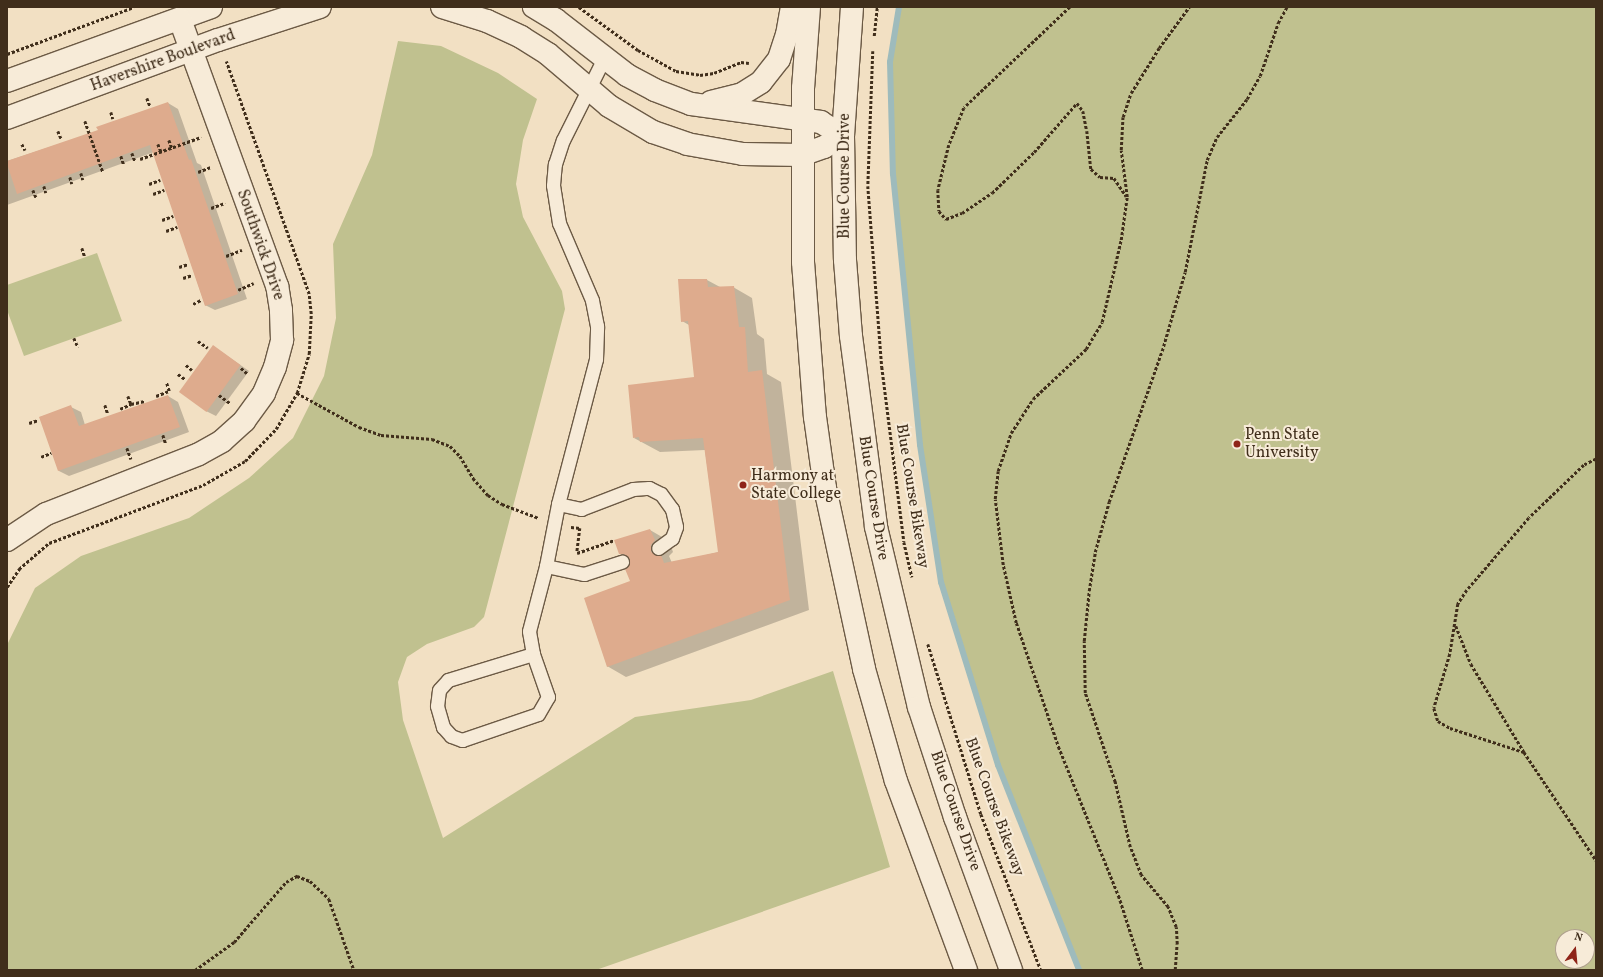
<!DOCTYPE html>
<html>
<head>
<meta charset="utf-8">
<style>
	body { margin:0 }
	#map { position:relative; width:1603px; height:977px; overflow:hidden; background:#f2e0c3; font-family:Vollkorn,serif }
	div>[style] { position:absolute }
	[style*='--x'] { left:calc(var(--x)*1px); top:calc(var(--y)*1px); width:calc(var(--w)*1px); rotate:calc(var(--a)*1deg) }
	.green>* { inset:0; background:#c0c18f }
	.shadow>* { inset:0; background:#0003 }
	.stream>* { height:6px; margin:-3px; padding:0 3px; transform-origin:3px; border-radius:3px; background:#9ebbbc }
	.building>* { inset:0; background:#deab8d; transform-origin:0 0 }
	.path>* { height:2.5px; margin-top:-1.25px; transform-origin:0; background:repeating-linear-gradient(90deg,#402e1b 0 3px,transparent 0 5px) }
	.roads { filter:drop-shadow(1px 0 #6c5a45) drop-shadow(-1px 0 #6c5a45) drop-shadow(0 1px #6c5a45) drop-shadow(0 -1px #6c5a45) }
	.service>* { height:13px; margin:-6.5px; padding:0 6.5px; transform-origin:6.5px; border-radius:6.5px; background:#f7ebd8 }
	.minor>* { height:22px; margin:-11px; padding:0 11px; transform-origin:11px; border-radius:11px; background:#f7ebd8 }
	.secondary>* { height:22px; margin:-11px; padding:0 11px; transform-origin:11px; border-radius:11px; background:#f7ebd8 }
	.dots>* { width:11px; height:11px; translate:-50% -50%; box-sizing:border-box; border:2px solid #f7ebd8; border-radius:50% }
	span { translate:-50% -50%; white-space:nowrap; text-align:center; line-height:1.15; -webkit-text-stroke:4px #f7ebd8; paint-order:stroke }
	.street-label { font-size:16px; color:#402e1b }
	.poi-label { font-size:16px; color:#402e1b }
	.left { translate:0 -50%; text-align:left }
	.frame { position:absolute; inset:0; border:8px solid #402e1b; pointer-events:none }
	.north { position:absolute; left:1555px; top:929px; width:40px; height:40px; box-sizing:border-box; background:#f7ebd8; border:1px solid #ae9f8c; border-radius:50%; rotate:16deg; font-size:11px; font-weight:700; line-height:16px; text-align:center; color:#402e1b }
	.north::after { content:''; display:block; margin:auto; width:14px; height:18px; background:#8f2418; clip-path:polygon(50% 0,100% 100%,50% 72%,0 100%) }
</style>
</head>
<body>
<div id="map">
	<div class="green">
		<div style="clip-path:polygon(evenodd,899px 7px,1596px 7px,1596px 970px,1079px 970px,998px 765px,941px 582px,920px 445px,893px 174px,890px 62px,899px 7px,1563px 937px,1587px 937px,1587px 961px,1563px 961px,1563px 937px)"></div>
		<div style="clip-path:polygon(398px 41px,441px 46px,498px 73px,537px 99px,523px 140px,516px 184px,523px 217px,562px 291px,565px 309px,484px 617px,474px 627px,427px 644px,407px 657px,398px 682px,403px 720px,443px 838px,635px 717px,751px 700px,833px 671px,890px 867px,596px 970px,7px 970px,7px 645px,35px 588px,81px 556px,189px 518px,249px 478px,293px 438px,324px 376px,336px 318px,333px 244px,372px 155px)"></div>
		<div style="clip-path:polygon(97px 253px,122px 321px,24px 356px,7px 310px,7px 285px)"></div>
	</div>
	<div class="shadow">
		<div style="clip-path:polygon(168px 103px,178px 109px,197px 163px,201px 165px,247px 299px,215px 310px,205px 305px,154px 152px,7px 205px,7px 161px,99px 131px)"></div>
		<div style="clip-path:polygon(707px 280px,720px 287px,733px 287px,752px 298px,757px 334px,764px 339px,767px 374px,781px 382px,809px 610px,626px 677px,607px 666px,632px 582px,630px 560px,620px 554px,650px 530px,669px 541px,673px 552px,669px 556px,672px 563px,719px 552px,705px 450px,660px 452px,634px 438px,695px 378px,689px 325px,682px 321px)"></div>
		<div style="clip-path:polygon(213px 346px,249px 371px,216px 416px,206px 411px)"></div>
		<div style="clip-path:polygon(168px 396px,178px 402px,189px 432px,69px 476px,59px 471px,40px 417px,71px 407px,81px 412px,85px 425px)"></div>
	</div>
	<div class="stream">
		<div style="--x:899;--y:7;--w:56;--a:99.3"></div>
		<div style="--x:890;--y:62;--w:112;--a:88.5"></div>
		<div style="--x:893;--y:174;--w:272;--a:84.3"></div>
		<div style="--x:920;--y:445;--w:139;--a:81.3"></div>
		<div style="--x:941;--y:582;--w:192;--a:72.7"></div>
		<div style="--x:998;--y:765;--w:220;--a:68.4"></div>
	</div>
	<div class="building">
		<div style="clip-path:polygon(168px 102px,189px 160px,191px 159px,238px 294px,205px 306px,150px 145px,17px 194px,7px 164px,7px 161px,98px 130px,96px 127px)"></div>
		<div style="clip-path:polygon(678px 279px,707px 279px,708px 287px,734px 286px,739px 327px,745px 327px,748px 372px,762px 370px,790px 600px,607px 667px,584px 598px,630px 581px,625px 569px,630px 564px,629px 559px,624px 554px,619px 554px,614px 540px,650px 529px,655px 540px,651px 545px,651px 552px,661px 555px,664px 563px,718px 552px,703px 438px,640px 442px,639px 437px,633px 438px,628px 385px,694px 377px,688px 321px,681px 322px)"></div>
		<div style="left:213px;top:345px;width:34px;height:58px;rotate:36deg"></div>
		<div style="clip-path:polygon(168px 395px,180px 427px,58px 471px,39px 417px,71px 405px,79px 426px)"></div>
	</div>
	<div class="path">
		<div style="--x:579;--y:7;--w:73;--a:36.1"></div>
		<div style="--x:638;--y:50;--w:43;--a:28.9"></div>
		<div style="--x:676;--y:71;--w:24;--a:9"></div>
		<div style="--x:700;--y:75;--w:14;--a:-8"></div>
		<div style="--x:714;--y:73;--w:29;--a:-22"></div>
		<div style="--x:741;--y:62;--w:8;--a:7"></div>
		<div style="--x:1070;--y:7;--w:146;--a:136.4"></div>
		<div style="--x:964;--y:108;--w:40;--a:112"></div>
		<div style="--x:949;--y:145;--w:46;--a:103.7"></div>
		<div style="--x:938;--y:190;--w:21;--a:87"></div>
		<div style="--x:939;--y:211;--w:11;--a:49"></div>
		<div style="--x:946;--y:219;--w:17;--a:-21"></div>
		<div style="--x:962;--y:213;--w:36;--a:-34"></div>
		<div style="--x:992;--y:193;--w:59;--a:-44.3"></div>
		<div style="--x:1034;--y:152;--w:65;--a:-48.7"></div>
		<div style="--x:1077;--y:103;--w:10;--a:53"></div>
		<div style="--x:1083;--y:111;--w:20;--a:79"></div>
		<div style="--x:1087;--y:131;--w:38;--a:84"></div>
		<div style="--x:1091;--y:169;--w:12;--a:42"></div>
		<div style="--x:1100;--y:177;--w:14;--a:4"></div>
		<div style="--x:1114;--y:178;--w:22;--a:56"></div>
		<div style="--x:874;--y:36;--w:29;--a:-84"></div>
		<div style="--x:873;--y:51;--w:135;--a:92.1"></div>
		<div style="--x:868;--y:186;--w:182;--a:85.6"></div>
		<div style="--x:882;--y:367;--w:176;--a:82.8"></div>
		<div style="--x:904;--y:542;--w:36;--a:77"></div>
		<div style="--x:7;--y:54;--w:135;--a:-20.3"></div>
		<div style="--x:147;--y:98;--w:9;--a:69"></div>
		<div style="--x:111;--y:112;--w:7;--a:74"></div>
		<div style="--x:85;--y:121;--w:54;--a:70.6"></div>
		<div style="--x:58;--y:131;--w:8;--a:67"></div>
		<div style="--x:169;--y:140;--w:9;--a:69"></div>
		<div style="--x:22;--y:144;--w:7;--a:63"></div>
		<div style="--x:158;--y:144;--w:8;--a:67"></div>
		<div style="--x:132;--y:153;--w:9;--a:69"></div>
		<div style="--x:121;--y:156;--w:9;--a:72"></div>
		<div style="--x:140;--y:159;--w:65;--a:-19.8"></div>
		<div style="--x:198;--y:172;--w:14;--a:-21"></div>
		<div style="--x:81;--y:173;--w:7;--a:74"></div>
		<div style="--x:70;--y:177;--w:7;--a:74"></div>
		<div style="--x:149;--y:184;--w:12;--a:-20"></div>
		<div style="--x:44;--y:186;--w:7;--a:74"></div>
		<div style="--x:33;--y:190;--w:8;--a:67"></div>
		<div style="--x:153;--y:194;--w:12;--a:-20"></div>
		<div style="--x:211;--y:208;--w:15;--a:-20"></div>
		<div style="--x:162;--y:220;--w:12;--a:-20"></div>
		<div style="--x:166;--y:231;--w:12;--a:-20"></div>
		<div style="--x:82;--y:248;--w:9;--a:72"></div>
		<div style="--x:226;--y:256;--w:17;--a:-21"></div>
		<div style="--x:179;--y:267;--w:9;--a:-18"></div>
		<div style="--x:183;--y:278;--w:9;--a:-18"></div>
		<div style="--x:238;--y:290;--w:17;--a:-24"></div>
		<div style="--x:193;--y:304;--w:9;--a:-27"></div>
		<div style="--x:74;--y:338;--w:10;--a:66"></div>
		<div style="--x:198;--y:341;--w:12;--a:35"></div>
		<div style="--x:186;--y:365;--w:8;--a:40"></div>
		<div style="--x:241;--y:368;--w:9;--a:41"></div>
		<div style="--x:178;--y:374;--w:9;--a:36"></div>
		<div style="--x:297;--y:393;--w:71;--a:28.7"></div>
		<div style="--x:359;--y:427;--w:23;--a:20"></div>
		<div style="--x:381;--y:435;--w:51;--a:4.5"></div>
		<div style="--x:432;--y:439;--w:19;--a:21"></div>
		<div style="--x:450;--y:446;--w:14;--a:45"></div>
		<div style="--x:460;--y:456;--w:26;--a:59"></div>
		<div style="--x:473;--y:478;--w:23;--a:49"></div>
		<div style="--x:488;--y:495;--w:17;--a:33"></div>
		<div style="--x:502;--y:504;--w:39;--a:21"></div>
		<div style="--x:219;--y:395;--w:14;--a:36"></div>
		<div style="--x:128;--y:396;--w:9;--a:69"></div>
		<div style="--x:131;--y:404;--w:14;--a:-12"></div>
		<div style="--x:156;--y:396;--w:14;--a:-21"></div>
		<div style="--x:169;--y:391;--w:9;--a:-108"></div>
		<div style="--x:105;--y:405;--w:9;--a:72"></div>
		<div style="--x:120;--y:409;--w:12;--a:-24"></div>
		<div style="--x:29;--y:423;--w:9;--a:-18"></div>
		<div style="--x:163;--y:435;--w:9;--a:72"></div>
		<div style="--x:127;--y:448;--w:12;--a:70"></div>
		<div style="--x:41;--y:457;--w:11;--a:-22"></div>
		<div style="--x:1596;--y:459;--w:13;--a:153"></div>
		<div style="--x:1584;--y:465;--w:76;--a:136.1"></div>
		<div style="--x:1529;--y:518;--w:95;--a:130.7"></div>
		<div style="--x:1467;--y:590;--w:17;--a:123"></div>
		<div style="--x:1458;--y:604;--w:51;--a:99.1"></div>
		<div style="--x:1450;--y:654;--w:56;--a:106.5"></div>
		<div style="--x:1434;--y:708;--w:14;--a:73"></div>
		<div style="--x:1438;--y:721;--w:14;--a:30"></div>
		<div style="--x:1450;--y:728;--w:78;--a:18"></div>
		<div style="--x:1524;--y:752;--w:130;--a:56.3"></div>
		<div style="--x:571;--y:527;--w:9;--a:6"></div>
		<div style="--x:580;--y:528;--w:25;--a:97"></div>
		<div style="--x:577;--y:553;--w:39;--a:-19"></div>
		<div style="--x:7;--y:587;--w:22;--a:-56"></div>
		<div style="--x:19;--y:569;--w:40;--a:-41"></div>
		<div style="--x:49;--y:543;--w:165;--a:-20.6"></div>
		<div style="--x:203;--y:485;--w:48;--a:-29.7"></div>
		<div style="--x:245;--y:461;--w:45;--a:-45.9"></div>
		<div style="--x:276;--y:429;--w:42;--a:-59.7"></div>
		<div style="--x:297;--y:393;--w:41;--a:-72.9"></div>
		<div style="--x:309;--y:354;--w:40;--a:-87.1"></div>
		<div style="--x:311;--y:314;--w:20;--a:-96"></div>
		<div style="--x:309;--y:294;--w:247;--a:-109.6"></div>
		<div style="--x:1456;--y:626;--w:41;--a:68.5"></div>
		<div style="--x:1471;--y:664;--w:103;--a:58.9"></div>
		<div style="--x:928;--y:644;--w:178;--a:72.7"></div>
		<div style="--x:981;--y:814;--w:167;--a:69"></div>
		<div style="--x:195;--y:970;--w:48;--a:-35.7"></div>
		<div style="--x:234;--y:942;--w:79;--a:-49.1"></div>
		<div style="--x:286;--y:882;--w:13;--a:-29"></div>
		<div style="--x:297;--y:876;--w:14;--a:21"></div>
		<div style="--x:310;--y:881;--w:26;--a:43"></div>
		<div style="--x:329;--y:899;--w:75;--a:70.6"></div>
		<div style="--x:1142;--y:970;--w:76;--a:-107.7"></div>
		<div style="--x:1119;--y:898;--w:161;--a:-111.9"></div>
		<div style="--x:1059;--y:749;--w:133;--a:-108.8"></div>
		<div style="--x:1016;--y:623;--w:59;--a:-102.6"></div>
		<div style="--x:1003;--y:565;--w:66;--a:-96.9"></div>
		<div style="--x:995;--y:499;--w:28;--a:-84"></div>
		<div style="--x:998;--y:471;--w:40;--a:-71.1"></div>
		<div style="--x:1011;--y:433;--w:40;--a:-57.1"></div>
		<div style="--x:1033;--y:399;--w:73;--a:-43.3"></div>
		<div style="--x:1086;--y:349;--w:31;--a:-59"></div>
		<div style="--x:1102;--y:322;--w:84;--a:-77"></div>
		<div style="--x:1121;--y:240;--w:43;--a:-82.1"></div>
		<div style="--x:1127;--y:197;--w:47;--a:-97.3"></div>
		<div style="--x:1121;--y:150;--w:33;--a:-87"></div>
		<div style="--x:1123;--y:117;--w:25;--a:-72"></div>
		<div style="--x:1131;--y:93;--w:53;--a:-58.1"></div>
		<div style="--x:1159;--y:48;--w:51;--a:-53.8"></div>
		<div style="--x:1175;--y:970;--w:26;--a:-86"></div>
		<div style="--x:1177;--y:944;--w:17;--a:-93"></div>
		<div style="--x:1176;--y:927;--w:22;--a:-112"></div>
		<div style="--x:1168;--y:907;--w:42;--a:-130.2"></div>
		<div style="--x:1141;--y:875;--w:30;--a:-111"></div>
		<div style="--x:1130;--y:847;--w:67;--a:-103"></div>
		<div style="--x:1115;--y:782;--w:94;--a:-108.6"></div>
		<div style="--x:1085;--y:693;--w:52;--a:-91.1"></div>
		<div style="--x:1084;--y:641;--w:50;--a:-84.3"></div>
		<div style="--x:1089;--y:591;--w:39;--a:-81"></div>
		<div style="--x:1095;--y:552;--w:52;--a:-74.4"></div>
		<div style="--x:1109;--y:502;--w:160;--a:-70.7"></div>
		<div style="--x:1162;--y:351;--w:82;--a:-73.8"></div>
		<div style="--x:1185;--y:272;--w:114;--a:-78.9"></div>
		<div style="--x:1207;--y:160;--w:25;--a:-67"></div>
		<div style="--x:1217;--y:137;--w:48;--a:-51.7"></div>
		<div style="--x:1247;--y:99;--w:26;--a:-61"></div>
		<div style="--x:1260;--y:76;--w:56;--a:-71.2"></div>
		<div style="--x:1278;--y:23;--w:18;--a:-61"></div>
	</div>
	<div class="roads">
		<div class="service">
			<div style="--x:558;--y:504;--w:24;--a:12"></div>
			<div style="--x:581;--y:509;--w:56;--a:-21"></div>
			<div style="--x:633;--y:489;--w:16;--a:-4"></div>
			<div style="--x:649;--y:488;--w:13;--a:27"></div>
			<div style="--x:661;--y:494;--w:19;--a:54"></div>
			<div style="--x:672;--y:509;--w:18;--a:77"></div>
			<div style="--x:676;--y:527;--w:12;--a:110"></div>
			<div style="--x:672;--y:538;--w:17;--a:144"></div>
			<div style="--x:546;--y:566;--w:39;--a:12"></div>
			<div style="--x:584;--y:574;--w:40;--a:-18"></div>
			<div style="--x:533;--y:654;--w:89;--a:163"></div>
			<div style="--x:448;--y:680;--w:13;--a:132"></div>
			<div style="--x:439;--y:690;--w:16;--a:97"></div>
			<div style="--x:437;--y:706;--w:22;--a:74"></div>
			<div style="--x:443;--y:727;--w:12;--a:48"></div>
			<div style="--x:451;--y:736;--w:12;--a:20"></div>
			<div style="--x:462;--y:740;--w:80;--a:-18.9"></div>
			<div style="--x:538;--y:714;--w:20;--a:-60"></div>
			<div style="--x:548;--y:697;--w:46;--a:-109.2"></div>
			<div style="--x:533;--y:654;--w:23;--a:-100"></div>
			<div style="--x:529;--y:631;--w:67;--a:-75.3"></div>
			<div style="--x:546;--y:566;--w:63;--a:-79"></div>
			<div style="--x:558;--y:504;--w:150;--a:-75.3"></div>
			<div style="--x:596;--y:359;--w:33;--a:-88"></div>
			<div style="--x:597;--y:326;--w:26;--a:-101"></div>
			<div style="--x:592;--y:300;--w:84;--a:-113.2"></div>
			<div style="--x:559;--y:223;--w:38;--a:-99"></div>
			<div style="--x:553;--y:185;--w:21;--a:-85"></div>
			<div style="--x:555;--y:164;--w:25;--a:-72"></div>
			<div style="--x:563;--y:140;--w:92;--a:-63.4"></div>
		</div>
		<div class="minor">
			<div style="--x:442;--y:7;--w:47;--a:17.3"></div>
			<div style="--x:487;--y:21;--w:38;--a:25"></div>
			<div style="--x:521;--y:37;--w:32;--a:32"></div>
			<div style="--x:548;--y:54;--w:80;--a:40.4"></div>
			<div style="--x:609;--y:106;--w:51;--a:30.6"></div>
			<div style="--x:653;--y:132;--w:36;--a:19"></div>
			<div style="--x:687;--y:144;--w:57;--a:10.1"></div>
			<div style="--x:743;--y:154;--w:58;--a:1"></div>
			<div style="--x:801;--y:155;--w:24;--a:-19"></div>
			<div style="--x:824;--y:147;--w:22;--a:-30"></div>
			<div style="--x:843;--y:136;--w:26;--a:-148"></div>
			<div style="--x:821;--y:122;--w:131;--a:-172.1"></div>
			<div style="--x:691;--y:104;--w:39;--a:-159"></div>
			<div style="--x:655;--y:90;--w:32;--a:-152"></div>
			<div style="--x:627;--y:75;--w:90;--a:-142.2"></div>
			<div style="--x:556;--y:20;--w:26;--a:-149"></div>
			<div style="--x:7;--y:81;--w:217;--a:-19.9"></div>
			<div style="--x:711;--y:102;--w:32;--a:-14"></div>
			<div style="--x:742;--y:94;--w:22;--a:-32"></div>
			<div style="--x:761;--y:82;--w:29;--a:-52"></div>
			<div style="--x:779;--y:59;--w:25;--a:-72"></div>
			<div style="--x:787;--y:35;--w:28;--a:-80"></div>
			<div style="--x:7;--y:118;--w:225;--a:-20.3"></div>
			<div style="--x:218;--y:40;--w:107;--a:-17.9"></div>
			<div style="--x:7;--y:540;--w:47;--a:-33.7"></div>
			<div style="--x:46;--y:514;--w:164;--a:-21.4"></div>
			<div style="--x:199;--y:454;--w:26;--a:-29"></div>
			<div style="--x:222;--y:441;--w:30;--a:-42"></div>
			<div style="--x:244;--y:421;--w:34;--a:-54"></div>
			<div style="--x:264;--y:393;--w:28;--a:-67"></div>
			<div style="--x:275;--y:367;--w:28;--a:-75"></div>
			<div style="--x:282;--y:340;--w:30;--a:-92"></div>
			<div style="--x:281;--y:310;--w:24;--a:-99"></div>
			<div style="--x:277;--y:286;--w:284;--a:-110"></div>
		</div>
		<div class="secondary">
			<div style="--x:809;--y:7;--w:81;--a:94.2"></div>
			<div style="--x:803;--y:88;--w:174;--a:90"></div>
			<div style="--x:803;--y:262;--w:155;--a:85.6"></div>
			<div style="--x:815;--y:417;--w:72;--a:82"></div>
			<div style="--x:825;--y:488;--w:185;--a:77.8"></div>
			<div style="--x:864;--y:669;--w:116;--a:74.1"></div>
			<div style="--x:896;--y:781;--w:202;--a:69.7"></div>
			<div style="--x:852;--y:7;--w:129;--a:94"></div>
			<div style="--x:843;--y:136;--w:124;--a:89.1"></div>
			<div style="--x:845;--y:260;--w:76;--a:85.5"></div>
			<div style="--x:851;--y:336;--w:193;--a:82.5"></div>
			<div style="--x:876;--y:527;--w:185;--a:76.6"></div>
			<div style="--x:919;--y:707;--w:116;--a:71.9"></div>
			<div style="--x:955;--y:817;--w:163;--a:69.9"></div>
		</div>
	</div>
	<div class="dots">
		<div style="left:1237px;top:444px;background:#8f2418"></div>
		<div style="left:743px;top:485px;background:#8f2418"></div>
	</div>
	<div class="street-label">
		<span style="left:163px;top:61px;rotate:-20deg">Havershire Boulevard</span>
		<span style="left:845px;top:176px;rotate:-90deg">Blue Course Drive</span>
		<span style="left:260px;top:245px;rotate:71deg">Southwick Drive</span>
		<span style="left:912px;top:496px;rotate:81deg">Blue Course Bikeway</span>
		<span style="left:873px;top:498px;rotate:81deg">Blue Course Drive</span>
		<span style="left:994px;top:807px;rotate:70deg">Blue Course Bikeway</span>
		<span style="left:955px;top:811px;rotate:71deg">Blue Course Drive</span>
	</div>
	<div class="poi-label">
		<span class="left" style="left:1245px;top:444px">Penn State<br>University</span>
		<span class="left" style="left:751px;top:485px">Harmony at<br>State College</span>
	</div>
	<div class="frame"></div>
	<div class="north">N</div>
</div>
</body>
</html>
